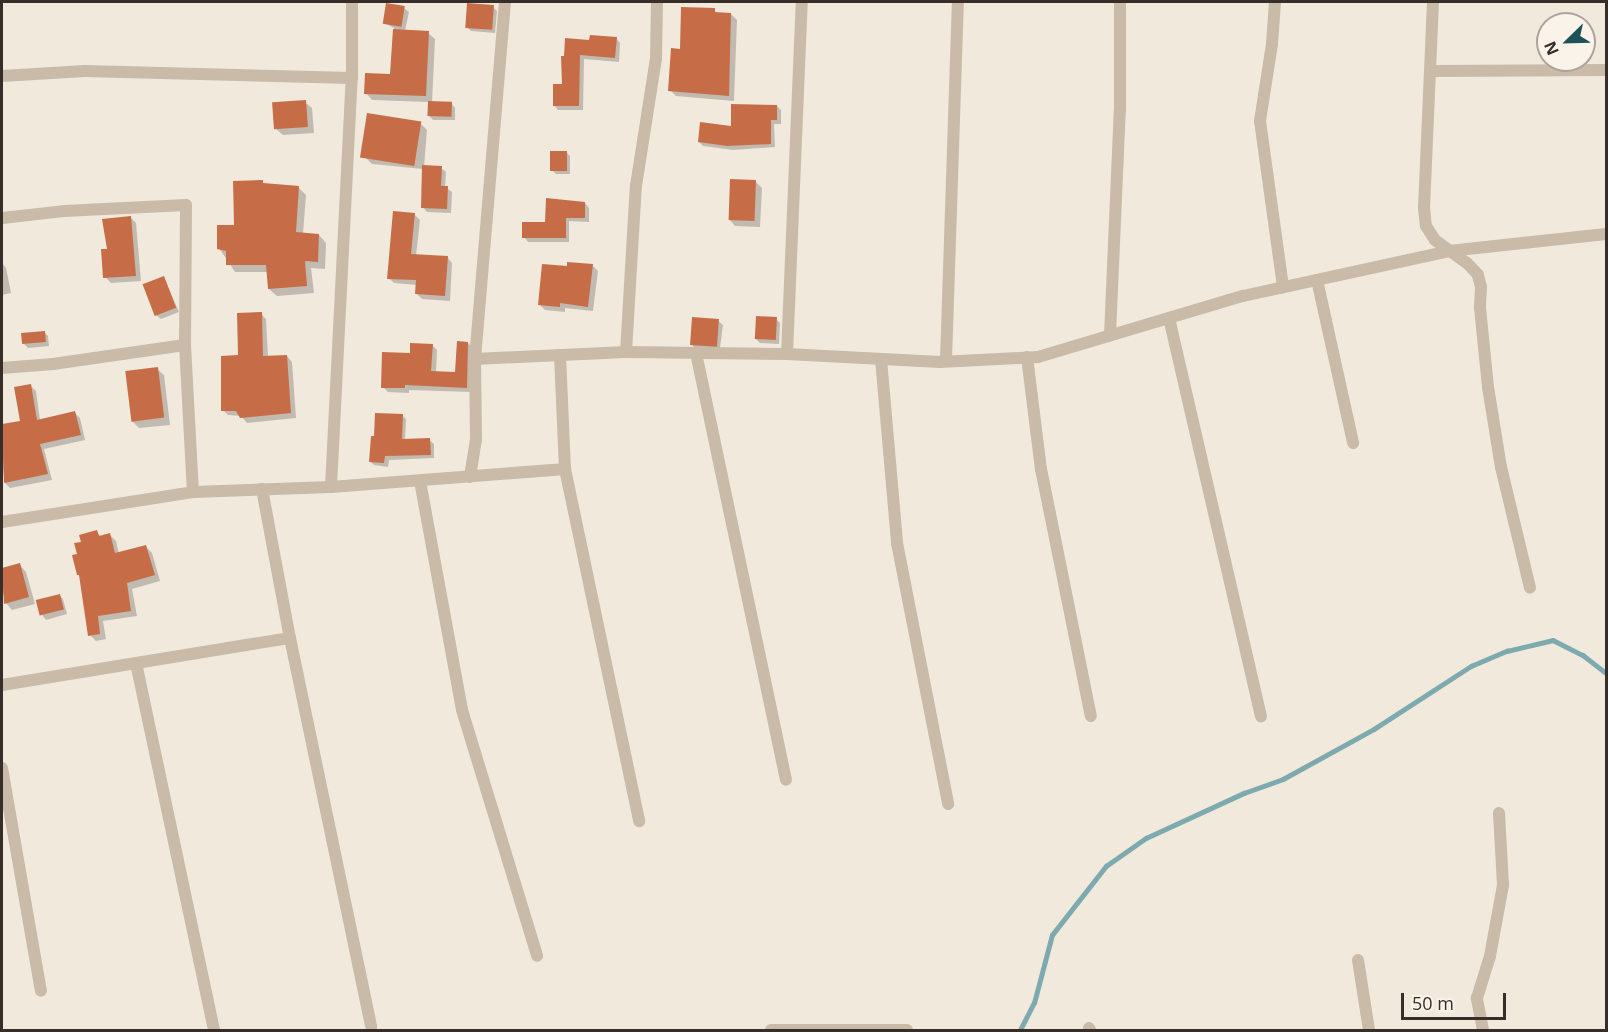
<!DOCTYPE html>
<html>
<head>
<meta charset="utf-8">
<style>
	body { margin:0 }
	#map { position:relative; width:1608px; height:1032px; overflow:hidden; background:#f2e9dd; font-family:"Open Sans",sans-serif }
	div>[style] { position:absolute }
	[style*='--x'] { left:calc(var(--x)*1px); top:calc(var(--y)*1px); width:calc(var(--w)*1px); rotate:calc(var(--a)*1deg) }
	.shadow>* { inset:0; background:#0003 }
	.stream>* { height:4.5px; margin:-2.25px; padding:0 2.25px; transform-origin:2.25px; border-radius:2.25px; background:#7caaaf }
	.building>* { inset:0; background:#c66d47; transform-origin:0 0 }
	.minor>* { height:12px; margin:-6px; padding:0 6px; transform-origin:6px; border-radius:6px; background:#cabaa8 }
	span { translate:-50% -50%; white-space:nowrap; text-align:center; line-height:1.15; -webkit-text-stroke:6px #faf3e9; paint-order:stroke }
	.frame { position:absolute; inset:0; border:3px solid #372e29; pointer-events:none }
	.north { position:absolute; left:1536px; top:12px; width:60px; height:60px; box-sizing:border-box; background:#faf3e9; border:2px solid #aca49c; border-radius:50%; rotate:247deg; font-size:16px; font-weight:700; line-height:24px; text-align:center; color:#372e29 }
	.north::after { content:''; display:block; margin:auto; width:21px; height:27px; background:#1e5259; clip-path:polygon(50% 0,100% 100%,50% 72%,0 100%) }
	.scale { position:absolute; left:1401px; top:993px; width:105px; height:27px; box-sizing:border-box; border:3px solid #372e29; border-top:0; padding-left:8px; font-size:18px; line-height:21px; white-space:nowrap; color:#372e29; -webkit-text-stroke:4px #faf3e9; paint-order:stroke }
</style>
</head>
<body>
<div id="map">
	<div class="shadow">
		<div style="clip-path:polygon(493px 7px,497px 11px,495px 33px,471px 31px,467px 27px)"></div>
		<div style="clip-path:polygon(404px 8px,409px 12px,405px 31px,428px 33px,435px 39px,432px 103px,451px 103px,455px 108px,455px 120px,433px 120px,429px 116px,429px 102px,372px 100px,366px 93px,392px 76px,394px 28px,384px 23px)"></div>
		<div style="clip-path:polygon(714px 10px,718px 14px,731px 14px,737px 20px,734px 101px,676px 96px,670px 90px,682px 50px)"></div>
		<div style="clip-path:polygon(616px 38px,620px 43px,619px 62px,584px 59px,583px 110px,558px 110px,554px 105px,563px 85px,565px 58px,591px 41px)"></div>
		<div style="clip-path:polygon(305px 102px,312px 108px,314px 133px,283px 135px,276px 129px)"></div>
		<div style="clip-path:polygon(777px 106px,781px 110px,781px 124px,774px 124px,775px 147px,733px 150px,703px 146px,699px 142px)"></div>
		<div style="clip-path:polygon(369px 115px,420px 123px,427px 130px,424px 167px,441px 168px,446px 172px,445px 187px,452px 192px,451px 213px,427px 212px,423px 207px,423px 169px,372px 164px,365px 157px)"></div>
		<div style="clip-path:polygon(566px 152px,570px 156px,570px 174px,556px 174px,552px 170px)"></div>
		<div style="clip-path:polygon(262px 182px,266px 185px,299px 188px,306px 195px,303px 234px,319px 235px,326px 243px,325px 269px,311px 268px,314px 293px,277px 296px,269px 289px,268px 272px,235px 272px,219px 248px,236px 227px)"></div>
		<div style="clip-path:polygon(756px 182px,762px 188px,760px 227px,735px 226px,729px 219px)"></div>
		<div style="clip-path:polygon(585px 203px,589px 208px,589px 222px,569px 221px,569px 242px,528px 242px,524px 237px)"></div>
		<div style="clip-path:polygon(414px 214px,420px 220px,416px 256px,447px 257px,452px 263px,450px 301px,422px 299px,416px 293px,417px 285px,394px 283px,389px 278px)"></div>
		<div style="clip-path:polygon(131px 218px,136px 223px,141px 281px,111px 283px,105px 277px,108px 250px)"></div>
		<div style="clip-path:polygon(2px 263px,6px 268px,11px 293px,2px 295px)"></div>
		<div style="clip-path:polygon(592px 265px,598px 271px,593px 311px,565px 308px,565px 312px,545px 310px,540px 305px,568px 268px)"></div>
		<div style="clip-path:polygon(164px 278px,179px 312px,161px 319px,156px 315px)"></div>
		<div style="clip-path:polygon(261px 314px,266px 319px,268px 357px,287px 356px,292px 362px,296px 418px,247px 423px,241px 416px,228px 415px,223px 410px,240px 356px)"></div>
		<div style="clip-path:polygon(776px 319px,780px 323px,779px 344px,760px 343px,756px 339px)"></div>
		<div style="clip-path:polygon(718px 321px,723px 325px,720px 348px,695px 348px,691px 344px)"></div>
		<div style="clip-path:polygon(44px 332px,48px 336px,49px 346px,28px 348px,24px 344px)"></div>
		<div style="clip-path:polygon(468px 343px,473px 348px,472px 392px,409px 390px,409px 393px,388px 392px,383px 387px,411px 354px,432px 345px,437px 350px,436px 373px,457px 373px)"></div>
		<div style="clip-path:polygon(157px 369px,164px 375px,170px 425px,139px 428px,132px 421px)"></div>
		<div style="clip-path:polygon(30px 385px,36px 391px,40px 420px,75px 413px,80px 418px,85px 440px,44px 449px,52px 480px,10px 488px,5px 483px,2px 460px,2px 425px,22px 422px)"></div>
		<div style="clip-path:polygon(402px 415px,406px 419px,405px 440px,429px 440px,434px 444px,434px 458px,389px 460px,388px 467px,374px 465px,370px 461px)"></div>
		<div style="clip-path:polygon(97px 532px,101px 537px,110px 535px,116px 541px,119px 554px,146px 547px,152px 553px,160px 581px,132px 589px,137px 616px,103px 621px,106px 639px,96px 641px,90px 635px,81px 577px,78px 574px,83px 543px)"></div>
		<div style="clip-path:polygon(20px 565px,26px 572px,35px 604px,12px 610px,6px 603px,2px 587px,2px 570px)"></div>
		<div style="clip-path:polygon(59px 595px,63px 599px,67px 614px,46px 620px,42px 615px)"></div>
	</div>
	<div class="stream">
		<div style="--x:1020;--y:1030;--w:30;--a:-63"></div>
		<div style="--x:1034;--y:1003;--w:70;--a:-75.2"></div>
		<div style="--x:1052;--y:935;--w:88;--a:-52"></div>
		<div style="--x:1106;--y:866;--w:49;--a:-35"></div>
		<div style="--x:1146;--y:838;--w:108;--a:-24.7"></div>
		<div style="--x:1244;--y:793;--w:41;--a:-19.7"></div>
		<div style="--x:1283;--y:779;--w:104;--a:-28.8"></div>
		<div style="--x:1374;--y:729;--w:116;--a:-33"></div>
		<div style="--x:1471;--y:666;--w:39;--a:-23"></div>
		<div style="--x:1507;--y:651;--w:47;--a:-13.4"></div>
		<div style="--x:1553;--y:640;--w:34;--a:27"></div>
		<div style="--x:1583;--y:655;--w:29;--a:38"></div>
	</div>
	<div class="building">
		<div style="left:386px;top:3px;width:19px;height:21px;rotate:9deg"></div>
		<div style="left:467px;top:3px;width:27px;height:25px;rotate:4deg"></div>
		<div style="clip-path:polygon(681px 7px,715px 8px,715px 12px,731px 13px,729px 96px,668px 91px,671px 48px,680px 49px)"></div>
		<div style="clip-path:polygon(393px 29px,429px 31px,426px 96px,364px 94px,365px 73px,390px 74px)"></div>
		<div style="clip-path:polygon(590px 35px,617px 37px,615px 58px,580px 55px,579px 106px,553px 106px,553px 84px,562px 84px,561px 56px,564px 56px,565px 38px,589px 40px)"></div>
		<div style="left:306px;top:100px;width:27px;height:34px;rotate:86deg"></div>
		<div style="left:428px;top:101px;width:24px;height:15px;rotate:2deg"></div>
		<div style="clip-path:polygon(731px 104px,777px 105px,777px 120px,771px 120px,771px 144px,727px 146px,698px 142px,700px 122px,731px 126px)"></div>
		<div style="left:367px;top:113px;width:55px;height:45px;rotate:9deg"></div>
		<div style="left:550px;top:151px;width:17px;height:20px"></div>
		<div style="clip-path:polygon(422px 165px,442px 166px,441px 186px,448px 186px,447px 209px,421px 208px)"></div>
		<div style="left:730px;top:179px;width:26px;height:41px;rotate:2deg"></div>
		<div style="clip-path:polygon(263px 180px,263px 183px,299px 186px,296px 232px,319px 234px,318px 262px,305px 261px,307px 286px,268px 289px,266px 265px,226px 265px,226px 251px,217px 249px,217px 225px,234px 225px,233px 181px)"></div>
		<div style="clip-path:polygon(546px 198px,585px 202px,585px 218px,566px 218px,566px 238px,522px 238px,522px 222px,545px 222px)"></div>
		<div style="clip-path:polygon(393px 211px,415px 213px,411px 254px,448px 256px,445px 296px,415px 294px,416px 280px,387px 279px)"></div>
		<div style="clip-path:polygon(131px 216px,136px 276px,103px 278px,101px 249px,107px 249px,102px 219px)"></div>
		<div style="clip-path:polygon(567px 262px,593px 264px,588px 307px,560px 303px,560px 307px,538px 305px,542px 264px,567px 266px)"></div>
		<div style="left:164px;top:276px;width:34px;height:23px;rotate:69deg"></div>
		<div style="clip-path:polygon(262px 312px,263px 356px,287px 355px,291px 413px,240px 418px,236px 411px,221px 411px,221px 356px,238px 355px,237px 313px)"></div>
		<div style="left:756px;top:316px;width:21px;height:23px;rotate:3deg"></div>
		<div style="left:692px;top:317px;width:27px;height:28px;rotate:4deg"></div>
		<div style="left:45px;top:331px;width:11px;height:24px;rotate:85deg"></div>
		<div style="clip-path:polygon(457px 341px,468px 342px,467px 388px,405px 385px,405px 388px,381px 388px,382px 352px,410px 353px,410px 343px,433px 344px,431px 371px,455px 372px)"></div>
		<div style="left:158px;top:367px;width:51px;height:33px;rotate:83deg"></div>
		<div style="clip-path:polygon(31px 384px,37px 420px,75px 411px,81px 435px,40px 444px,48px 474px,4px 483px,2px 424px,20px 421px,14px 387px)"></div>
		<div style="clip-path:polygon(375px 413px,403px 414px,402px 439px,430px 438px,431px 455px,385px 456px,384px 463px,369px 462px,371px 436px,374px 436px)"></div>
		<div style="clip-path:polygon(97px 530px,99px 536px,110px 533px,115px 553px,146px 545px,155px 575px,127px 583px,131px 611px,98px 616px,100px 634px,88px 636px,79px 575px,77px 575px,72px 555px,77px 554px,74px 543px,81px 542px,79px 535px)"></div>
		<div style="clip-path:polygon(20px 563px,29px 597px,4px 604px,2px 568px)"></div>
		<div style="left:60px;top:594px;width:16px;height:25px;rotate:76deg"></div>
	</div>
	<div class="minor">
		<div style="--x:1275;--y:2;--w:42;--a:94.1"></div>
		<div style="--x:1272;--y:44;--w:78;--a:98.9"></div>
		<div style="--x:1260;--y:121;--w:168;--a:82.1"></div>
		<div style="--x:1433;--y:2;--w:206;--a:92.5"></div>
		<div style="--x:1424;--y:208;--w:18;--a:84"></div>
		<div style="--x:1426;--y:226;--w:17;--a:57"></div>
		<div style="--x:1435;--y:240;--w:39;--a:36"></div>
		<div style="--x:1467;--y:263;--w:16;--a:47"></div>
		<div style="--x:1478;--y:275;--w:12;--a:76"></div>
		<div style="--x:1481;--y:287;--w:21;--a:93"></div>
		<div style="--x:1480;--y:308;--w:79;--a:84.2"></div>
		<div style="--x:1488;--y:387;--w:81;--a:80.8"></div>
		<div style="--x:1501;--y:467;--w:124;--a:76.5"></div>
		<div style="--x:1431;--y:71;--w:175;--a:-0.3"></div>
		<div style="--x:2;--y:76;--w:83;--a:-3.4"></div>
		<div style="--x:85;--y:71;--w:267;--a:1.5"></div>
		<div style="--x:2;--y:218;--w:62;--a:-6.4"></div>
		<div style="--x:64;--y:211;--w:122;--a:-2.8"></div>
		<div style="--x:186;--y:205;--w:140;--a:90.4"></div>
		<div style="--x:185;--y:345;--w:147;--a:86.9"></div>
		<div style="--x:1317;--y:280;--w:167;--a:77.5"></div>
		<div style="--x:1169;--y:318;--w:409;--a:77"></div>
		<div style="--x:1110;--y:335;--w:225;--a:-87.5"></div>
		<div style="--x:1120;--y:110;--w:108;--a:-90"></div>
		<div style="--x:626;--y:352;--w:166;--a:-86.6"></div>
		<div style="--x:636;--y:186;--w:129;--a:-81.1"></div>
		<div style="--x:656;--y:59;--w:57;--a:-89"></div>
		<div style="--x:696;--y:353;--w:436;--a:78.1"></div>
		<div style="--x:787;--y:354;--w:352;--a:-87.6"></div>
		<div style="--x:560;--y:355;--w:114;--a:87.5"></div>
		<div style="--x:565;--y:469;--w:360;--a:78.1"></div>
		<div style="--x:1027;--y:357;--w:113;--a:82.9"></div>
		<div style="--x:1041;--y:469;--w:252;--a:78.6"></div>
		<div style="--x:475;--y:359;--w:151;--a:-2.7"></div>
		<div style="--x:626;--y:352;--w:161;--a:0.7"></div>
		<div style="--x:787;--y:354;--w:153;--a:3"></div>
		<div style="--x:940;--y:362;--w:6;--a:-18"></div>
		<div style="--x:946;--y:360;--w:358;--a:-88.1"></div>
		<div style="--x:881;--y:359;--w:185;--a:85"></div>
		<div style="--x:897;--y:543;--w:266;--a:78.9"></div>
		<div style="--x:940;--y:362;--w:98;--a:-2.9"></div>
		<div style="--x:1038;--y:357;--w:214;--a:-16.6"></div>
		<div style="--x:1243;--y:296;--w:211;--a:-12.3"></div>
		<div style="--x:1449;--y:251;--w:158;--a:-6.2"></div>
		<div style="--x:2;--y:368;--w:51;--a:-4.5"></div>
		<div style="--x:53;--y:364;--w:133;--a:-8.2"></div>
		<div style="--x:470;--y:477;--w:37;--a:-81"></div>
		<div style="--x:476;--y:440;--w:81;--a:-90.7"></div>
		<div style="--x:475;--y:359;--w:358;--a:-85.2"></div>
		<div style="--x:420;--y:481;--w:233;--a:79.6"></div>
		<div style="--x:462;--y:710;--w:257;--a:73"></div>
		<div style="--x:331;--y:487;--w:410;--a:-87.1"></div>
		<div style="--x:352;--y:78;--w:76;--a:-90"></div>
		<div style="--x:262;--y:489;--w:152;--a:79.4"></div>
		<div style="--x:290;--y:638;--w:397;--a:78.2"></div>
		<div style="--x:2;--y:522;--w:193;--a:-8.9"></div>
		<div style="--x:193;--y:492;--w:138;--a:-2.1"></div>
		<div style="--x:331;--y:487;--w:235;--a:-4.4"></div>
		<div style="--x:136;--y:663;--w:375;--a:78"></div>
		<div style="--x:2;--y:685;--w:292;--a:-9.3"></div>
		<div style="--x:2;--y:768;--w:226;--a:80.1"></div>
		<div style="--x:1358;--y:960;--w:71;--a:81.1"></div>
		<div style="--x:1089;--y:1028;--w:2;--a:63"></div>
		<div style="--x:771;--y:1030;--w:136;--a:0"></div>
		<div style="--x:1483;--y:1030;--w:33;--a:-101"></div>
		<div style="--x:1477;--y:998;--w:44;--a:-72.8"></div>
		<div style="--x:1490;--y:956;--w:72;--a:-79.6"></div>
		<div style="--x:1503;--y:885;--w:72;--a:-93.2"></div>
	</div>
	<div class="frame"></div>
	<div class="north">N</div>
	<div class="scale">50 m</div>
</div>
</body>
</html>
